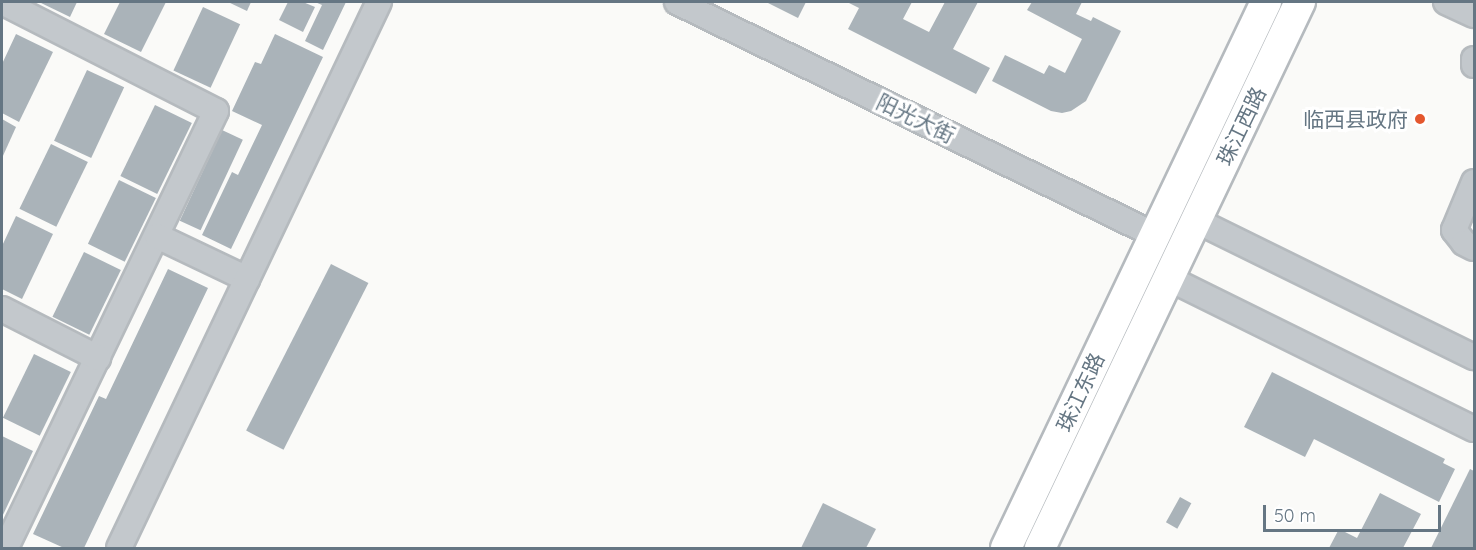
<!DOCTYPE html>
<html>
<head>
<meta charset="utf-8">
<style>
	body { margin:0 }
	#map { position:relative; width:1476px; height:550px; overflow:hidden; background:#fafaf8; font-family:Quicksand,"Noto Sans SC",sans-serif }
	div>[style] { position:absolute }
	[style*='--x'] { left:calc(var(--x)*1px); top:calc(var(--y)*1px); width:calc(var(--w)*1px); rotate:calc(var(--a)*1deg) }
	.building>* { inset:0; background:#aab3b9; transform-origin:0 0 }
	.roads { filter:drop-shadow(2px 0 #b5babe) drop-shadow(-2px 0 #b5babe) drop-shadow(0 2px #b5babe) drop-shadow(0 -2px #b5babe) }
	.minor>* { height:24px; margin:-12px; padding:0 12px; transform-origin:12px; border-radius:12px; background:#c3c8cc }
	.major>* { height:30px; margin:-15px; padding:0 15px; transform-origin:15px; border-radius:15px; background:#fff }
	.dots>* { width:16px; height:16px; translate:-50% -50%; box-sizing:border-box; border:3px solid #fff; border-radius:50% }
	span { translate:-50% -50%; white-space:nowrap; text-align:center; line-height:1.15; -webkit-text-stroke:6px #fff; paint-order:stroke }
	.street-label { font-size:21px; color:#657683 }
	.poi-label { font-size:21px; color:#657683 }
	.right { translate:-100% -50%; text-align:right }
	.frame { position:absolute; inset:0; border:3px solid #657683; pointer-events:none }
	.scale { position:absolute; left:1263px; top:505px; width:178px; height:27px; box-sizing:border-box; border:3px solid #657683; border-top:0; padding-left:8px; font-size:18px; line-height:21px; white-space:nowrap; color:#657683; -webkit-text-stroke:4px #fff; paint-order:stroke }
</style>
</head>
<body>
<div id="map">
	<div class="building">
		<div style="clip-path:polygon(39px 2px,77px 2px,70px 17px)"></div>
		<div style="clip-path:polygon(120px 2px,166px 2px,141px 52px,104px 34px)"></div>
		<div style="clip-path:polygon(228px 2px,251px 2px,247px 11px)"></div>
		<div style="clip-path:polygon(288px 2px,303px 2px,315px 7px,303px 32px,279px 20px)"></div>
		<div style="clip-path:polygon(315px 2px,346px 2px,323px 50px,305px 41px,322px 5px)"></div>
		<div style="clip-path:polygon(766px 2px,806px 2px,798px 18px)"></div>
		<div style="clip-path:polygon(847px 2px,912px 2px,903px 19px,929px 32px,945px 2px,978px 2px,953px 49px,990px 68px,976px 94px,848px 29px,859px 8px)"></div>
		<div style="clip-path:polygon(1032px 2px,1082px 2px,1076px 14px,1091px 21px,1093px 17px,1121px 31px,1086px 101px,1071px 111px,1062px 113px,1051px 111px,992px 81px,1005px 55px,1044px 74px,1049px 65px,1065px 73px,1082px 39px,1027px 10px)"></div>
		<div style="left:203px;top:7px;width:41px;height:70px;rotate:25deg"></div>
		<div style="clip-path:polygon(16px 34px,53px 52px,19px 122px,2px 113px,2px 64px)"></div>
		<div style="clip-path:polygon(275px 34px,323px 57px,231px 249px,202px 235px,232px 172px,238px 175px,262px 125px,232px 111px,255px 62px,261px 64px)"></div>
		<div style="left:87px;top:70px;width:41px;height:78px;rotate:25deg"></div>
		<div style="left:155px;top:105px;width:41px;height:79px;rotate:26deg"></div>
		<div style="clip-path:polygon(2px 119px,16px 127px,2px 158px)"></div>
		<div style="left:222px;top:130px;width:23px;height:100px;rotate:25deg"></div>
		<div style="left:51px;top:144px;width:41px;height:72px;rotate:26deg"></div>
		<div style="left:119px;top:180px;width:41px;height:71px;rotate:26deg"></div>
		<div style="clip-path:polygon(16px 216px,53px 234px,22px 299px,2px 289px,2px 246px)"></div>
		<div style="left:84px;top:252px;width:41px;height:72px;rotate:26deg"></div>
		<div style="left:331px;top:264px;width:42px;height:187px;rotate:27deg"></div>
		<div style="clip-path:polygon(168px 269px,208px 288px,84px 548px,64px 548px,33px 534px,99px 396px,106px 399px)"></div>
		<div style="left:34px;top:354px;width:41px;height:71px;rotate:26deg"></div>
		<div style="clip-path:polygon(1272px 372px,1445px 459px,1443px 463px,1455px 469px,1439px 502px,1314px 439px,1305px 457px,1244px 427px)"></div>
		<div style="clip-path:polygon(2px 436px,33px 451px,2px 517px)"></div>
		<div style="clip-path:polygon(1470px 469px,1474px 471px,1474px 548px,1431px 548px)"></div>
		<div style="clip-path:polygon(1380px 493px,1421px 514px,1403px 548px,1329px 548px,1339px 529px,1357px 538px)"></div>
		<div style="left:1180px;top:497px;width:13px;height:29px;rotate:29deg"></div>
		<div style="clip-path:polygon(823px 503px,876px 529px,866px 548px,801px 548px)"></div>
	</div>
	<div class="roads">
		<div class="minor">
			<div style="--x:2;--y:2;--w:240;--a:27"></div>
			<div style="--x:216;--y:111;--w:485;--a:115.7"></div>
			<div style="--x:677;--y:2;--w:532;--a:25.99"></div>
			<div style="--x:1446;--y:2;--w:31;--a:25"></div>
			<div style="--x:1474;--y:59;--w:6;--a:90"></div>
			<div style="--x:1474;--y:182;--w:52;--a:112.6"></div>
			<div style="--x:1454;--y:230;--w:16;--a:52"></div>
			<div style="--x:1464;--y:243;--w:11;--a:27"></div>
			<div style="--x:1195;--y:220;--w:311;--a:26.2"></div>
			<div style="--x:157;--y:236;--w:100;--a:25.5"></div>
			<div style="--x:1168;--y:278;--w:341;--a:26.3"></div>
			<div style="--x:2;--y:309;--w:108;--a:27"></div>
			<div style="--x:119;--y:548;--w:605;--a:-64.54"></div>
		</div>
		<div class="major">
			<div style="--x:1006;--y:548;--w:605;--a:-64.54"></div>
			<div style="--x:1040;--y:548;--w:605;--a:-64.54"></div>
		</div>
	</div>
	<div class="dots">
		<div style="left:1420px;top:119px;background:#e4572e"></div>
	</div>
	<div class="street-label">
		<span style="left:916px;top:118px;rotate:26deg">阳光大街</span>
		<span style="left:1241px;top:126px;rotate:-64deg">珠江西路</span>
		<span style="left:1080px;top:392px;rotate:-65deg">珠江东路</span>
	</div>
	<div class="poi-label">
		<span class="right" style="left:1408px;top:119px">临西县政府</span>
	</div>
	<div class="frame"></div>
	<div class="scale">50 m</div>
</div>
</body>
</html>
